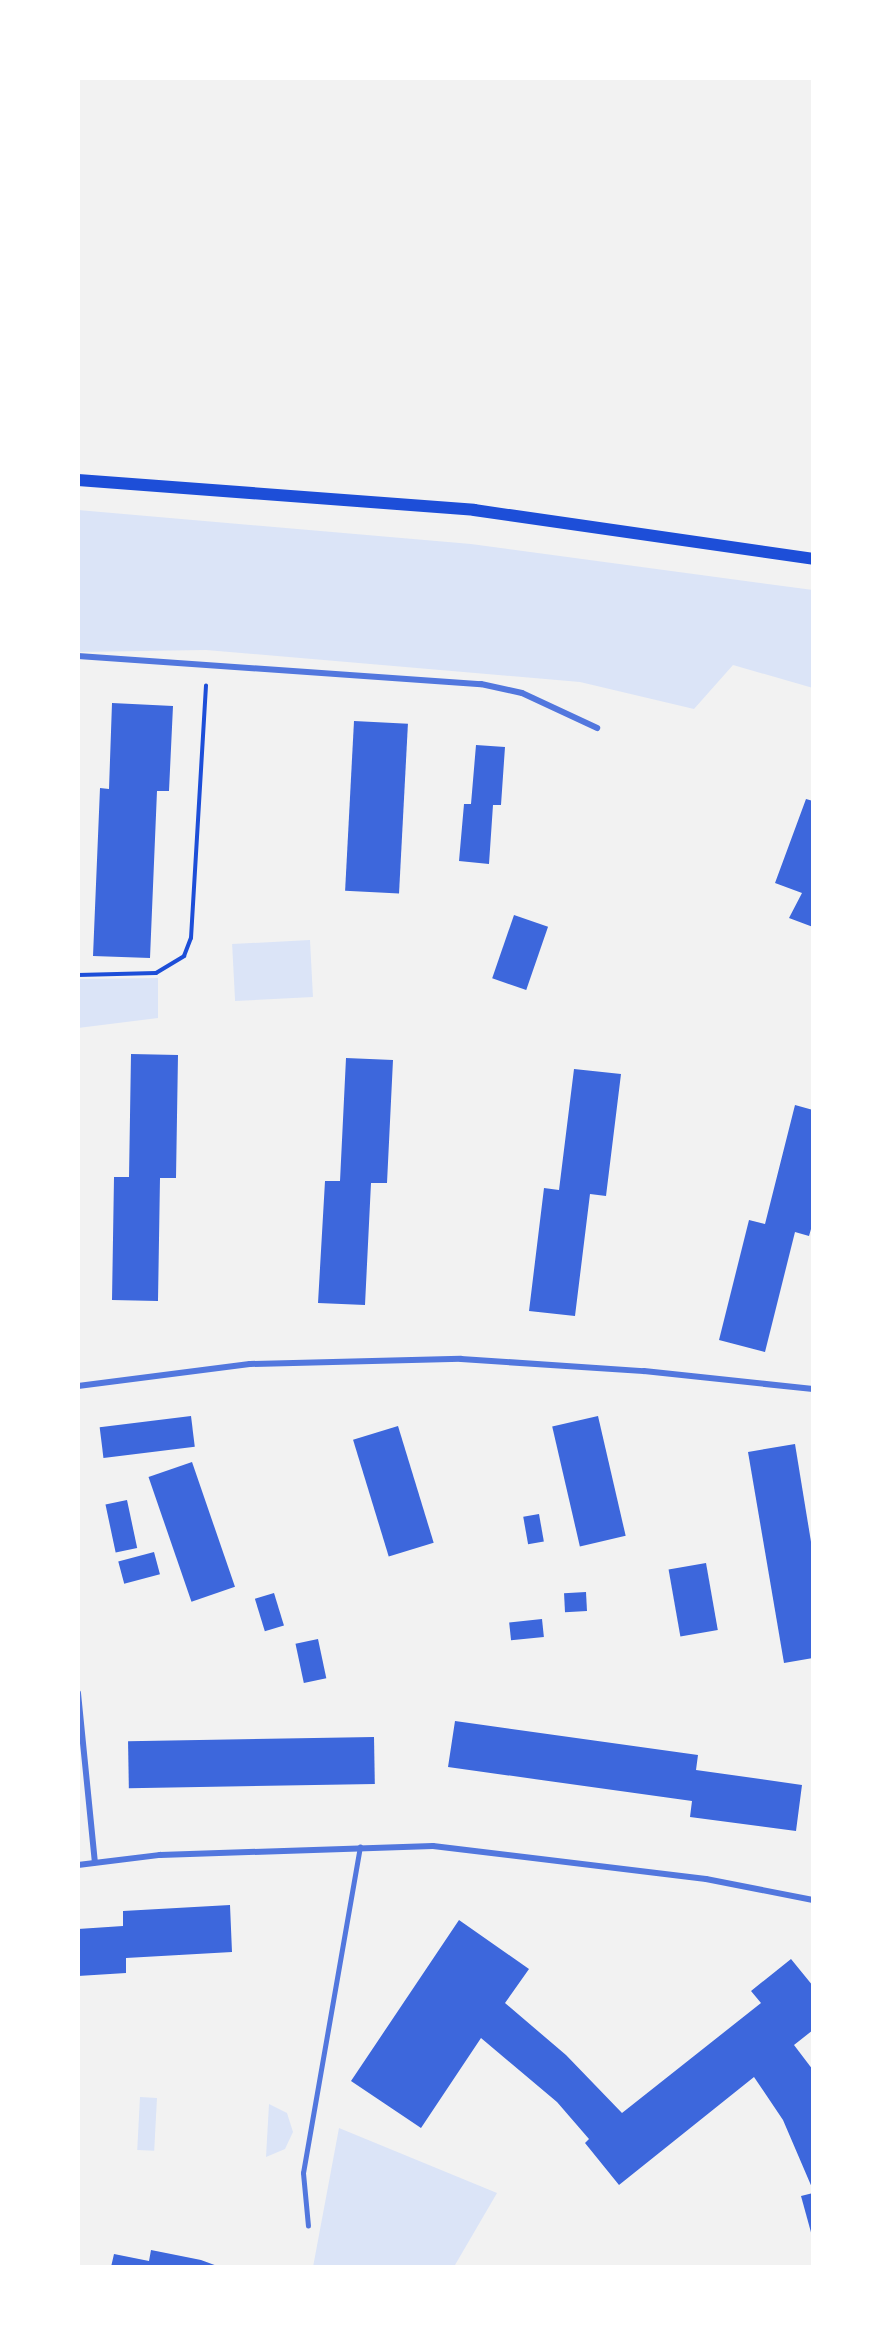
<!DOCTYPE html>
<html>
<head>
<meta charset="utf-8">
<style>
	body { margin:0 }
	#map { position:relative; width:891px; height:2345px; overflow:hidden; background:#f2f2f2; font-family:"PT Sans",sans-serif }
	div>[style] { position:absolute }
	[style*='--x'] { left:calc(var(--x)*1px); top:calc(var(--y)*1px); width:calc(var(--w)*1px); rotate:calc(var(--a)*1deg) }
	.green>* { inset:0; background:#dbe4f7; transform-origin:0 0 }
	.building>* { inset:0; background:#3d67dc; transform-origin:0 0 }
	.path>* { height:4px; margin:-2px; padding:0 2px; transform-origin:2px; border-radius:2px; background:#1d4ed8 }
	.service>* { height:4.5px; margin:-2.25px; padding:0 2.25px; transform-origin:2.25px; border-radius:2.25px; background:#5277de }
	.minor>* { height:6px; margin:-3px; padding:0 3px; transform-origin:3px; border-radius:3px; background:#5277de }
	.secondary>* { height:12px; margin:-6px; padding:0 6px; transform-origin:6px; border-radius:6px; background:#1d4ed8 }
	span { translate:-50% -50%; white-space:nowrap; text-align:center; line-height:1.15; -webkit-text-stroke:6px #fff; paint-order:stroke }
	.frame { position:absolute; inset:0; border:80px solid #fff; pointer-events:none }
</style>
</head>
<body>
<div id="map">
	<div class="green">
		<div style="clip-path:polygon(78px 510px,471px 544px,813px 590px,813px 688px,733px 665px,694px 709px,580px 682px,206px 650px,78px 652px)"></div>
		<div style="left:310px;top:940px;width:57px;height:78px;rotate:87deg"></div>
		<div style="clip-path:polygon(158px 978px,158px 1018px,78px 1028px,78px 979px)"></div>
		<div style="left:140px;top:2097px;width:17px;height:53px;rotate:3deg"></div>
		<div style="clip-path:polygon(269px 2104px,287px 2113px,293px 2132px,285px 2149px,266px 2157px)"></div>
		<div style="clip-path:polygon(339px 2128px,497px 2193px,455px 2265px,458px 2267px,313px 2267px)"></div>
	</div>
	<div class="building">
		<div style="clip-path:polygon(112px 703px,173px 706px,169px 791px,157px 791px,150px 958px,93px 956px,100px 788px,109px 789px)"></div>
		<div style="left:354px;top:721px;width:54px;height:170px;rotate:3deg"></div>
		<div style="clip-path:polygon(476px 745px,505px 747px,501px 805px,493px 805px,489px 864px,459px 861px,464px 804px,471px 804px)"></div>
		<div style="clip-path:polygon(806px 799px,813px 801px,813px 927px,789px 918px,802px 893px,775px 883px)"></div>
		<div style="left:514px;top:915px;width:36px;height:67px;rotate:19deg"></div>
		<div style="clip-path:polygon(131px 1054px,178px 1055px,176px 1178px,160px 1178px,158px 1301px,112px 1300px,114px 1177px,129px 1177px)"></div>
		<div style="clip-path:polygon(346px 1058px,393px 1060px,387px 1183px,371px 1183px,365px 1305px,318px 1303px,325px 1181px,340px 1181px)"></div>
		<div style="clip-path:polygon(574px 1069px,621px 1074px,606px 1196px,590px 1194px,575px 1316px,529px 1311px,544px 1188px,559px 1190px)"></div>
		<div style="clip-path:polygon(795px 1105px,813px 1110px,813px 1222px,809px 1236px,795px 1232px,765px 1352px,719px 1340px,749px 1220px,765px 1224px)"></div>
		<div style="left:191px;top:1416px;width:31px;height:92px;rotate:83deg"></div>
		<div style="left:598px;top:1416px;width:123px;height:47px;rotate:77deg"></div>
		<div style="left:398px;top:1426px;width:122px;height:47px;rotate:73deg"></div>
		<div style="clip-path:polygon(795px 1444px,813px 1554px,813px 1658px,784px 1663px,748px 1452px)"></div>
		<div style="left:192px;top:1462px;width:132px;height:46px;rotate:71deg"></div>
		<div style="left:127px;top:1500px;width:49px;height:22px;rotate:78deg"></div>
		<div style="left:539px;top:1514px;width:28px;height:16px;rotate:80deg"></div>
		<div style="left:154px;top:1552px;width:23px;height:37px;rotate:75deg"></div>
		<div style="left:706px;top:1563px;width:68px;height:38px;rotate:80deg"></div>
		<div style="left:586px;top:1592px;width:19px;height:22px;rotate:87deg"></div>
		<div style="left:274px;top:1593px;width:34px;height:20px;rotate:73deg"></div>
		<div style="left:542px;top:1619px;width:18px;height:33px;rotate:84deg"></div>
		<div style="left:318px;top:1639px;width:40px;height:23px;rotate:78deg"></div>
		<div style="clip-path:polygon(455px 1721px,698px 1755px,696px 1770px,802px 1785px,796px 1831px,690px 1817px,692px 1801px,448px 1767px)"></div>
		<div style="left:374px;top:1737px;width:47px;height:246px;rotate:89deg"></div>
		<div style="clip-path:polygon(230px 1905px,232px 1952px,126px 1958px,126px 1973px,78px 1976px,78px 1929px,123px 1926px,123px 1911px)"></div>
		<div style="clip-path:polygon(459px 1920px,529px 1969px,505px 2003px,566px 2055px,622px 2113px,761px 2003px,751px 1991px,791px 1959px,813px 1986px,813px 2030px,794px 2045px,813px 2070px,813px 2190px,783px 2120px,754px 2077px,619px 2185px,585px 2143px,589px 2139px,557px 2102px,481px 2038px,421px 2128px,351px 2081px)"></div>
		<div style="clip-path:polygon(813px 2193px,813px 2236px,812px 2236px,801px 2196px)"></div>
		<div style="clip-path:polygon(151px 2250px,201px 2260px,220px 2267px,111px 2267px,114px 2254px,149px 2261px)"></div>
	</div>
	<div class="path">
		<div style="--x:78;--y:975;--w:78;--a:-1.5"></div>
		<div style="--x:156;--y:973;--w:33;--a:-31"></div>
		<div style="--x:184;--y:956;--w:19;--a:-69"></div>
		<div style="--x:191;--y:938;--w:253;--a:-86.6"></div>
	</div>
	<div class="service">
		<div style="--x:308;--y:2226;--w:53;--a:-95.4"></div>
		<div style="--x:303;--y:2173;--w:331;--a:-80.1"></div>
	</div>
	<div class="minor">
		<div style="--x:78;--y:656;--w:404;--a:4"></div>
		<div style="--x:481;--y:684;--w:42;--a:12.4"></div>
		<div style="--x:522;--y:693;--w:83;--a:25"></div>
		<div style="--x:78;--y:1386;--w:173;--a:-7.3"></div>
		<div style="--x:250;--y:1364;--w:211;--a:-1.4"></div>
		<div style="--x:461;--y:1359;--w:183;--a:3.8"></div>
		<div style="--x:644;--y:1371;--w:170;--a:6.1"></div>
		<div style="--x:78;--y:1693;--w:170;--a:84.3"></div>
		<div style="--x:78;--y:1865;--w:83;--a:-7"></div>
		<div style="--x:160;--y:1855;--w:273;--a:-1.9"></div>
		<div style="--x:433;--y:1846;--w:275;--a:6.9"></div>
		<div style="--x:706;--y:1879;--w:109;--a:11.1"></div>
	</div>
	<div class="secondary">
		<div style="--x:78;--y:480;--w:397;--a:4.3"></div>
		<div style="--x:474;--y:510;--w:343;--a:8.2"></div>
	</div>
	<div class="frame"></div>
</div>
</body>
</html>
